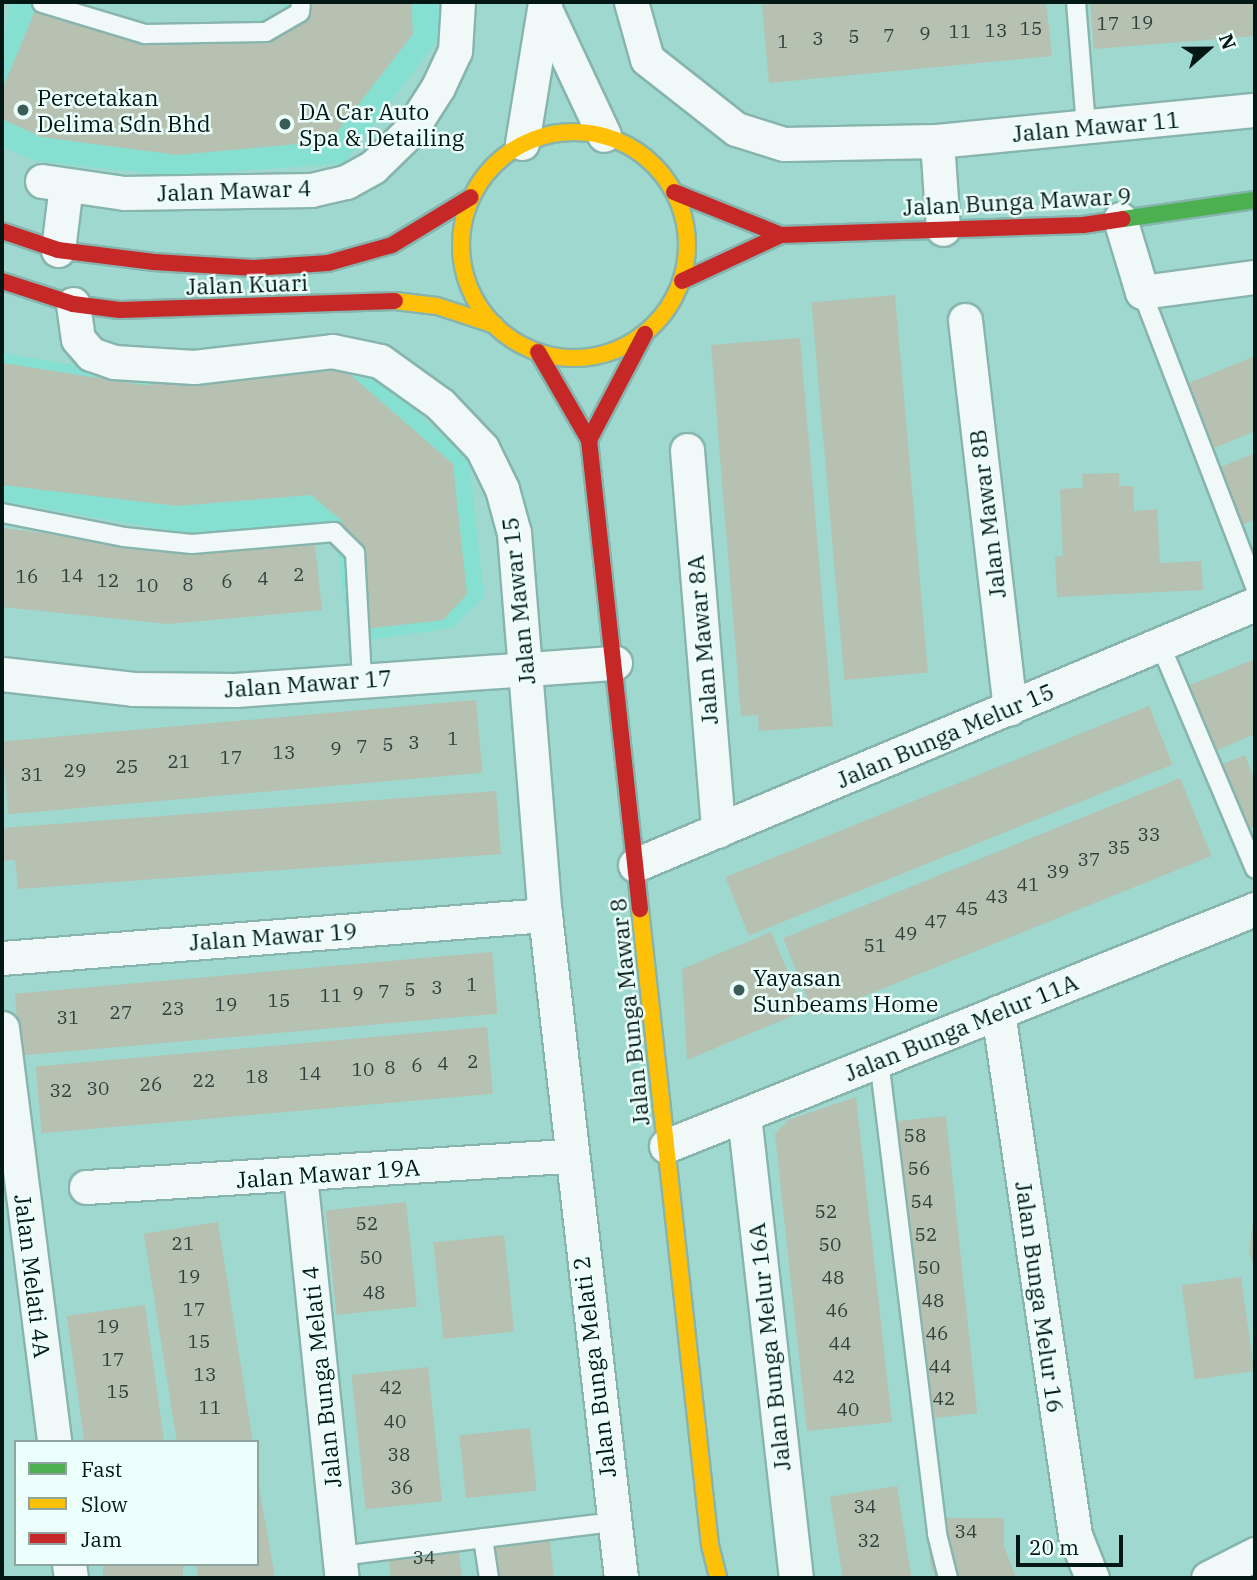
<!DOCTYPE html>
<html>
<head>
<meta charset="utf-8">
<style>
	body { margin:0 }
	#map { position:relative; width:1257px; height:1580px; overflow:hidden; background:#9fd8cf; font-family:"IBM Plex Serif",serif }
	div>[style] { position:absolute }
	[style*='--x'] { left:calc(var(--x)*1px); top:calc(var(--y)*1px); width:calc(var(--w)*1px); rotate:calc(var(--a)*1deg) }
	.built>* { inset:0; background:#85e0d2 }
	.building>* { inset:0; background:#b6c1b1; transform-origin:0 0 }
	.roads { filter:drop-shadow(2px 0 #87b5ae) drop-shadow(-2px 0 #87b5ae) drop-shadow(0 2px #87b5ae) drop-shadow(0 -2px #87b5ae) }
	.lane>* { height:18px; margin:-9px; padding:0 9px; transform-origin:9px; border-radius:9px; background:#f1f9f8 }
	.street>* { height:33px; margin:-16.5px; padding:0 16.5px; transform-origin:16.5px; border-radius:16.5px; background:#f1f9f8 }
	.fast>* { height:16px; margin:-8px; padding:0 8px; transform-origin:8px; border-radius:8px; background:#4caf50 }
	.slow>* { height:16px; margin:-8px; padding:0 8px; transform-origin:8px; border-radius:8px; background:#ffc107 }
	.slow>.ring { margin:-8px; padding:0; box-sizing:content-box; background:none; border:16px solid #ffc107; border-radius:50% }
	.jam>* { height:16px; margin:-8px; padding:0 8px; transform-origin:8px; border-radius:8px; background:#c62828 }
	.dots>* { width:19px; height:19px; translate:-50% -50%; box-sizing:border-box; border:4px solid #ecfffb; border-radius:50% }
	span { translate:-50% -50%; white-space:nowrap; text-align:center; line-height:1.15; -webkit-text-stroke:5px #ecfffb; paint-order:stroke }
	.number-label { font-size:19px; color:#30423c }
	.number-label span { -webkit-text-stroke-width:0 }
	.poi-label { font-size:23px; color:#031815 }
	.left { translate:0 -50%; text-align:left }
	.street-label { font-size:23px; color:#031815 }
	.frame { position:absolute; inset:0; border:4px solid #031815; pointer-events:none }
	.legend { position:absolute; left:14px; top:1440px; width:245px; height:126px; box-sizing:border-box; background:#ecfffb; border:2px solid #8fa39f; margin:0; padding:9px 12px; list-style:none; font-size:21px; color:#031815 }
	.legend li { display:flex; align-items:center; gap:14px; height:35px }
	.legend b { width:35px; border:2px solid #8fa39f }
	.north { position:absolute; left:1173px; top:14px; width:70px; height:70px; -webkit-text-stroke:5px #ecfffb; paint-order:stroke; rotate:69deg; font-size:19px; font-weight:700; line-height:28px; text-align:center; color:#031815 }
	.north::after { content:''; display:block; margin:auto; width:24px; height:32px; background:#031815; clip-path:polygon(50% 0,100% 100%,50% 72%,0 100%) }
	.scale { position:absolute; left:1016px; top:1535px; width:107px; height:32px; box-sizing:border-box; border:4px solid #031815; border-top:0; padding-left:9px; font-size:21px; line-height:24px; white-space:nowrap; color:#031815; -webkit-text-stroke:5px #ecfffb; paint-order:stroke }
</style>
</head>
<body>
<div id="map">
	<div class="built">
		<div style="clip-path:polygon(10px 2px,62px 2px,144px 26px,260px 20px,283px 11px,283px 2px,438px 2px,440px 37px,344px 163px,174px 176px,36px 161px,2px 147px,2px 50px)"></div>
		<div style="clip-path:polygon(2px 353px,102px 370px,325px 362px,373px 371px,469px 460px,484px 597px,452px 628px,349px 643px,335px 524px,189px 534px,2px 501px)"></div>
	</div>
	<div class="building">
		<div style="clip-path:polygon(292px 2px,411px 2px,413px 34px,330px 141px,177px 155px,41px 137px,2px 119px,2px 90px,37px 6px,106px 27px,268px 25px,285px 14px)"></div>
		<div style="clip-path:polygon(795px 2px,1046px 2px,1052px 56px,769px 83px,762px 5px)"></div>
		<div style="clip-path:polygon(1090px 2px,1255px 2px,1255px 36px,1094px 49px)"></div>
		<div style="left:895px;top:295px;width:379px;height:84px;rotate:85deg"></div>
		<div style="clip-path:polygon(800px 338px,833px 726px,759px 731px,758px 715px,741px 716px,711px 345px)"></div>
		<div style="clip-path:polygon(1255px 356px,1255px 431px,1205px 452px,1179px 387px)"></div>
		<div style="clip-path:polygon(2px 363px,144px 385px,345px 370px,453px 464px,467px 594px,443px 620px,355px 630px,342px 521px,311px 495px,177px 506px,2px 485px)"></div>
		<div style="clip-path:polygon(1255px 453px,1255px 519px,1236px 528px,1213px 470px)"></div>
		<div style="clip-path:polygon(1119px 473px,1119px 486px,1133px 486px,1134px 511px,1157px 509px,1160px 563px,1201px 561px,1203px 590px,1057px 597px,1055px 557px,1063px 556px,1060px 489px,1083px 488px,1082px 474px)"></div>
		<div style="clip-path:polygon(4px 528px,131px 544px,314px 537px,322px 610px,168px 624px,2px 607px)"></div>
		<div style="clip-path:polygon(1255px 659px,1255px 734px,1208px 754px,1181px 689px)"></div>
		<div style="left:476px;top:700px;width:73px;height:476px;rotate:85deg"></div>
		<div style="left:1149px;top:706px;width:63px;height:457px;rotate:68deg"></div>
		<div style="clip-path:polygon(1245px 755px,1255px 782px,1255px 826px,1242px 831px,1216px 767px)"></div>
		<div style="left:1180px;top:778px;width:84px;height:428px;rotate:68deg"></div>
		<div style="clip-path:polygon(496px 791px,501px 854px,18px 889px,15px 860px,2px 861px,2px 828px)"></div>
		<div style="clip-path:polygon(771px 932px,804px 1011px,687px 1060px,682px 969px)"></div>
		<div style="left:492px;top:952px;width:62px;height:479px;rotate:85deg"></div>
		<div style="left:487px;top:1027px;width:67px;height:453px;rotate:85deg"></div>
		<div style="clip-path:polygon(856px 1097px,892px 1422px,807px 1431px,775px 1134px,788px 1120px)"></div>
		<div style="left:946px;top:1116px;width:299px;height:65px;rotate:84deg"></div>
		<div style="left:406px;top:1202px;width:105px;height:81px;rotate:84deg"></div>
		<div style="clip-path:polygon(1255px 1208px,1255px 1270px,1249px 1252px)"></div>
		<div style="left:218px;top:1222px;width:223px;height:75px;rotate:81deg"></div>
		<div style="left:504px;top:1235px;width:97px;height:71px;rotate:84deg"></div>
		<div style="left:1241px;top:1277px;width:95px;height:60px;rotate:82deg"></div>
		<div style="left:145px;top:1305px;width:138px;height:79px;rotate:82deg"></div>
		<div style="left:428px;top:1367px;width:135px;height:77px;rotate:84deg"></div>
		<div style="left:530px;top:1428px;width:63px;height:71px;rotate:84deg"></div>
		<div style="clip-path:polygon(257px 1475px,275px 1578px,198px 1578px,196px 1564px,257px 1564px)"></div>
		<div style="left:897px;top:1486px;width:93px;height:68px;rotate:81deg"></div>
		<div style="clip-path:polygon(927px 1518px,1004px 1518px,1004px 1546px,1016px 1578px,936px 1578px,930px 1564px)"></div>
		<div style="clip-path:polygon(548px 1526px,554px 1578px,483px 1578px,477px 1535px)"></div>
		<div style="clip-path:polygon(457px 1537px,462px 1578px,391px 1578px,387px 1546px)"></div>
		<div style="left:103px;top:1564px;width:80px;height:14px"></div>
	</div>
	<div class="roads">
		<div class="lane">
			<div style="--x:1076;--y:2;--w:123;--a:85.4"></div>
			<div style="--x:42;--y:3;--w:108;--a:16.8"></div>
			<div style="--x:145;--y:34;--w:121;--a:-0.9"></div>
			<div style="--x:266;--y:32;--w:39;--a:-30"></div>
			<div style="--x:300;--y:12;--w:10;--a:-84"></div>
			<div style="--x:1142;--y:292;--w:315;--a:69"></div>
			<div style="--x:2;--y:513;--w:124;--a:11.1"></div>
			<div style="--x:124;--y:537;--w:68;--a:5.9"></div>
			<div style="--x:192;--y:544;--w:143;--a:-4.8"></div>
			<div style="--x:334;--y:532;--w:30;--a:45"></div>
			<div style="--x:355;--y:553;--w:127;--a:86.8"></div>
			<div style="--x:1160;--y:644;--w:244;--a:67.1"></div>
			<div style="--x:879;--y:1060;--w:478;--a:83"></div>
			<div style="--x:937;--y:1534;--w:45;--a:76"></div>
			<div style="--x:483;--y:1538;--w:40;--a:81.5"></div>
			<div style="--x:340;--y:1556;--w:274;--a:-7.1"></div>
		</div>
		<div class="street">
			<div style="--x:631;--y:2;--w:59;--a:74.3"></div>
			<div style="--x:647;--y:59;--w:113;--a:38.2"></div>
			<div style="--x:736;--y:129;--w:50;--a:17.4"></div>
			<div style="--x:784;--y:144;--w:153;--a:-1.1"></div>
			<div style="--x:937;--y:141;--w:320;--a:-5.6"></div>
			<div style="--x:545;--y:9;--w:139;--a:64.9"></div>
			<div style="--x:937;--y:141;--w:88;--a:86.1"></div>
			<div style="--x:522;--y:143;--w:143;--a:-80.7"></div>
			<div style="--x:42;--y:181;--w:83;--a:8.3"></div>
			<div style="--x:124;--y:193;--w:187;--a:-0.9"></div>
			<div style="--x:311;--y:190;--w:36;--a:-13"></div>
			<div style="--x:346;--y:182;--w:31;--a:-29"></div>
			<div style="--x:373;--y:167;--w:52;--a:-44.2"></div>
			<div style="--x:410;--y:131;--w:52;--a:-57.5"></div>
			<div style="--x:438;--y:87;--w:40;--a:-65"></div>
			<div style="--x:455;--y:51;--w:49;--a:-86.5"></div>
			<div style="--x:1120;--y:219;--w:76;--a:73.2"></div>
			<div style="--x:1142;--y:292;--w:114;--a:-7.6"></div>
			<div style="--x:58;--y:250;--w:65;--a:-83"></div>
			<div style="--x:73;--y:304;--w:35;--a:82"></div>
			<div style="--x:78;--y:339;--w:20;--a:49"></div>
			<div style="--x:91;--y:354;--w:24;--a:19"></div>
			<div style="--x:114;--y:362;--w:80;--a:3.6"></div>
			<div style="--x:194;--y:367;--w:139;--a:-6.6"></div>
			<div style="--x:332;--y:351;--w:49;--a:11.8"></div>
			<div style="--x:380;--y:361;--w:74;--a:35.6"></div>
			<div style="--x:440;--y:404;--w:61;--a:46.3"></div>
			<div style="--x:482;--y:448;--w:46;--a:64"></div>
			<div style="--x:502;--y:489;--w:46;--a:74.7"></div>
			<div style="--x:514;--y:533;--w:383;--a:85.4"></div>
			<div style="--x:545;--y:915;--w:667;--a:83.46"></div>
			<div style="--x:965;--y:320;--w:391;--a:83.4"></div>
			<div style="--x:687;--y:450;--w:382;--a:85.3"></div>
			<div style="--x:2;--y:674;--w:132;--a:6.5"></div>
			<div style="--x:133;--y:689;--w:102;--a:0.6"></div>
			<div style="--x:235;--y:690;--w:381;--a:-4.1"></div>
			<div style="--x:635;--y:865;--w:673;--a:-22.83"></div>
			<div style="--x:2;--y:958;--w:545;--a:-4.53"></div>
			<div style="--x:998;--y:1012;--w:529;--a:81.62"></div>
			<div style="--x:1075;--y:1535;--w:46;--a:68.4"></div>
			<div style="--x:2;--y:1028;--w:417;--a:82.8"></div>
			<div style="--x:744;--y:1115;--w:466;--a:83.6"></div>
			<div style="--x:666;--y:1146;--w:635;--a:-21.92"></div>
			<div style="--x:300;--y:1175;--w:405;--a:84.1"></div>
			<div style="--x:86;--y:1187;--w:485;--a:-3.7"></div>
			<div style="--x:69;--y:1564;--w:14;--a:82"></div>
			<div style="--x:1208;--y:1578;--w:53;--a:-27.1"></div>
		</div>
		<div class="fast">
			<div style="--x:1123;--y:219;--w:133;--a:-8.2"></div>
		</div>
		<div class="slow">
			<div class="ring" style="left:461px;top:132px;width:210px;height:210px"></div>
			<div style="--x:395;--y:301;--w:42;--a:6.8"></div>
			<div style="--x:437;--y:306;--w:61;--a:18.1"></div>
			<div style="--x:640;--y:909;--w:640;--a:83.72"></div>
			<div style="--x:710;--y:1545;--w:34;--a:76"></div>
		</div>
		<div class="jam">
			<div style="--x:674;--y:192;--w:115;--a:21.9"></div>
			<div style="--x:2;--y:231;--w:59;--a:18.7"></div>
			<div style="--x:58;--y:250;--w:97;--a:7.1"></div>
			<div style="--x:154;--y:262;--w:100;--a:3.4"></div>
			<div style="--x:254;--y:268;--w:74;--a:-3.9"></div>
			<div style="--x:328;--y:263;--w:66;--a:-15.7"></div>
			<div style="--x:392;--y:245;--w:92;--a:-31.3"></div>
			<div style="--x:2;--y:281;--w:75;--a:17.9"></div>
			<div style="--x:73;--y:304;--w:47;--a:7.3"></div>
			<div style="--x:120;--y:310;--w:275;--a:-1.9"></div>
			<div style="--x:682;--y:281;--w:109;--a:-24.9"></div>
			<div style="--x:781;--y:235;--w:302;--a:-1.9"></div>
			<div style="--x:1083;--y:225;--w:40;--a:-8.5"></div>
			<div style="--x:538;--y:352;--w:102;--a:59.9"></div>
			<div style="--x:589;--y:440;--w:472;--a:83.8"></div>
			<div style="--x:589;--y:440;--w:120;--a:-62.2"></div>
		</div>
	</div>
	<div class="dots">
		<div style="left:23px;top:110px;background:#3a5b56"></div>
		<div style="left:285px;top:124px;background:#3a5b56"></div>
		<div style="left:739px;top:990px;background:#3a5b56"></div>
	</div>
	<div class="number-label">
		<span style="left:1142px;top:23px">19</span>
		<span style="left:1108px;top:24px">17</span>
		<span style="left:1031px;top:29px">15</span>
		<span style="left:996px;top:31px">13</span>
		<span style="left:960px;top:32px">11</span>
		<span style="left:925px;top:34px">9</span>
		<span style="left:889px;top:36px">7</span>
		<span style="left:854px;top:37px">5</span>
		<span style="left:818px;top:39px">3</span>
		<span style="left:783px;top:42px">1</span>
		<span style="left:299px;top:575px">2</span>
		<span style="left:72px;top:576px">14</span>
		<span style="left:27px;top:577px">16</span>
		<span style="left:263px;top:579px">4</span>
		<span style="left:108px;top:581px">12</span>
		<span style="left:227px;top:582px">6</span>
		<span style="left:188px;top:585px">8</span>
		<span style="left:147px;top:586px">10</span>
		<span style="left:453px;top:739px">1</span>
		<span style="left:414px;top:743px">3</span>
		<span style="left:388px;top:745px">5</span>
		<span style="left:362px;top:747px">7</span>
		<span style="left:336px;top:749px">9</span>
		<span style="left:284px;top:753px">13</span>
		<span style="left:231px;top:758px">17</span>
		<span style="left:179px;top:762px">21</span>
		<span style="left:127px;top:767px">25</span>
		<span style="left:75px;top:771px">29</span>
		<span style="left:32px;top:775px">31</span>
		<span style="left:1149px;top:835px">33</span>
		<span style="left:1119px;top:848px">35</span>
		<span style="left:1089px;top:860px">37</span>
		<span style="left:1058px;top:872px">39</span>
		<span style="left:1028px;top:885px">41</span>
		<span style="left:997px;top:897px">43</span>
		<span style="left:967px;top:909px">45</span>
		<span style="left:936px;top:922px">47</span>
		<span style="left:906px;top:934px">49</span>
		<span style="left:875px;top:946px">51</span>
		<span style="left:472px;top:985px">1</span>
		<span style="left:437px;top:988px">3</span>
		<span style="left:410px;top:990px">5</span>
		<span style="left:384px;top:992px">7</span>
		<span style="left:358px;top:994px">9</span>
		<span style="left:331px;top:996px">11</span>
		<span style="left:279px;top:1001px">15</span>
		<span style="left:226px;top:1005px">19</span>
		<span style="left:173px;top:1009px">23</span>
		<span style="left:121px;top:1013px">27</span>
		<span style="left:68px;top:1018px">31</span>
		<span style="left:473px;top:1062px">2</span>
		<span style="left:443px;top:1064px">4</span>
		<span style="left:417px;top:1066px">6</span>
		<span style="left:390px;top:1068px">8</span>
		<span style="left:363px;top:1070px">10</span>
		<span style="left:310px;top:1074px">14</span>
		<span style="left:257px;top:1077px">18</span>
		<span style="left:204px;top:1081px">22</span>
		<span style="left:151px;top:1085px">26</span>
		<span style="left:98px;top:1089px">30</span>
		<span style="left:61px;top:1091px">32</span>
		<span style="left:915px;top:1136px">58</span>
		<span style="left:919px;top:1169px">56</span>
		<span style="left:922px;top:1202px">54</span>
		<span style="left:826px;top:1212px">52</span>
		<span style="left:367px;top:1224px">52</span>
		<span style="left:926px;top:1235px">52</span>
		<span style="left:183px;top:1244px">21</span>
		<span style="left:830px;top:1245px">50</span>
		<span style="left:371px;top:1258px">50</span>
		<span style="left:929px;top:1268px">50</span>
		<span style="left:189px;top:1277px">19</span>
		<span style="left:833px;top:1278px">48</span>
		<span style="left:374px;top:1293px">48</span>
		<span style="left:933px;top:1301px">48</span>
		<span style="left:194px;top:1310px">17</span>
		<span style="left:837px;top:1311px">46</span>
		<span style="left:108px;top:1327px">19</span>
		<span style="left:937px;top:1334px">46</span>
		<span style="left:199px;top:1342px">15</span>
		<span style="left:840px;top:1344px">44</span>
		<span style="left:113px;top:1360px">17</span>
		<span style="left:940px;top:1367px">44</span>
		<span style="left:205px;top:1375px">13</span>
		<span style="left:844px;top:1377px">42</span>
		<span style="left:391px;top:1388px">42</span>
		<span style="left:118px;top:1392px">15</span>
		<span style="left:944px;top:1399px">42</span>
		<span style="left:210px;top:1408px">11</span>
		<span style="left:848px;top:1410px">40</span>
		<span style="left:395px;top:1422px">40</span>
		<span style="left:399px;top:1455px">38</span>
		<span style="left:402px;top:1488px">36</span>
		<span style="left:865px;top:1507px">34</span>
		<span style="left:966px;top:1532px">34</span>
		<span style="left:869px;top:1541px">32</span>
		<span style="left:424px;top:1558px">34</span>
	</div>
	<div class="poi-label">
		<span class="left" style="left:37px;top:110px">Percetakan<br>Delima Sdn Bhd</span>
		<span class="left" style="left:299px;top:124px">DA Car Auto<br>Spa &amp; Detailing</span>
		<span class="left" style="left:753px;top:990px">Yayasan<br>Sunbeams Home</span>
	</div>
	<div class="street-label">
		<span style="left:1096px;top:126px;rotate:-5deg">Jalan Mawar 11</span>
		<span style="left:234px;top:190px;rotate:-2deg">Jalan Mawar 4</span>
		<span style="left:1017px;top:201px;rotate:-3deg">Jalan Bunga Mawar 9</span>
		<span style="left:247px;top:284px;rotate:-2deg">Jalan Kuari</span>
		<span style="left:987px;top:514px;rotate:-97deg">Jalan Mawar 8B</span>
		<span style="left:518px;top:601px;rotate:-96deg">Jalan Mawar 15</span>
		<span style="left:702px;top:640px;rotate:-95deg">Jalan Mawar 8A</span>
		<span style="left:308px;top:683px;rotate:-4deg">Jalan Mawar 17</span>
		<span style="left:945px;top:735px;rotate:-23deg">Jalan Bunga Melur 15</span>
		<span style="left:273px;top:936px;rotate:-4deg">Jalan Mawar 19</span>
		<span style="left:629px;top:1012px;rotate:-96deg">Jalan Bunga Mawar 8</span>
		<span style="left:961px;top:1027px;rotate:-22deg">Jalan Bunga Melur 11A</span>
		<span style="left:328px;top:1173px;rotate:-4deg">Jalan Mawar 19A</span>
		<span style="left:33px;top:1276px;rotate:83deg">Jalan Melati 4A</span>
		<span style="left:1040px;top:1297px;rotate:82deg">Jalan Bunga Melur 16</span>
		<span style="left:769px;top:1347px;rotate:-96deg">Jalan Bunga Melur 16A</span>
		<span style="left:594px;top:1367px;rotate:-97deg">Jalan Bunga Melati 2</span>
		<span style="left:321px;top:1377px;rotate:-96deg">Jalan Bunga Melati 4</span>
	</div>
	<div class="frame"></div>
	<ul class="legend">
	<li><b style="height:9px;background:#4caf50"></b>Fast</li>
	<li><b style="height:9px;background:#ffc107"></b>Slow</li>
	<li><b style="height:9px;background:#c62828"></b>Jam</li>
	</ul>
	<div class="north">N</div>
	<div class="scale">20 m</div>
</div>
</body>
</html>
